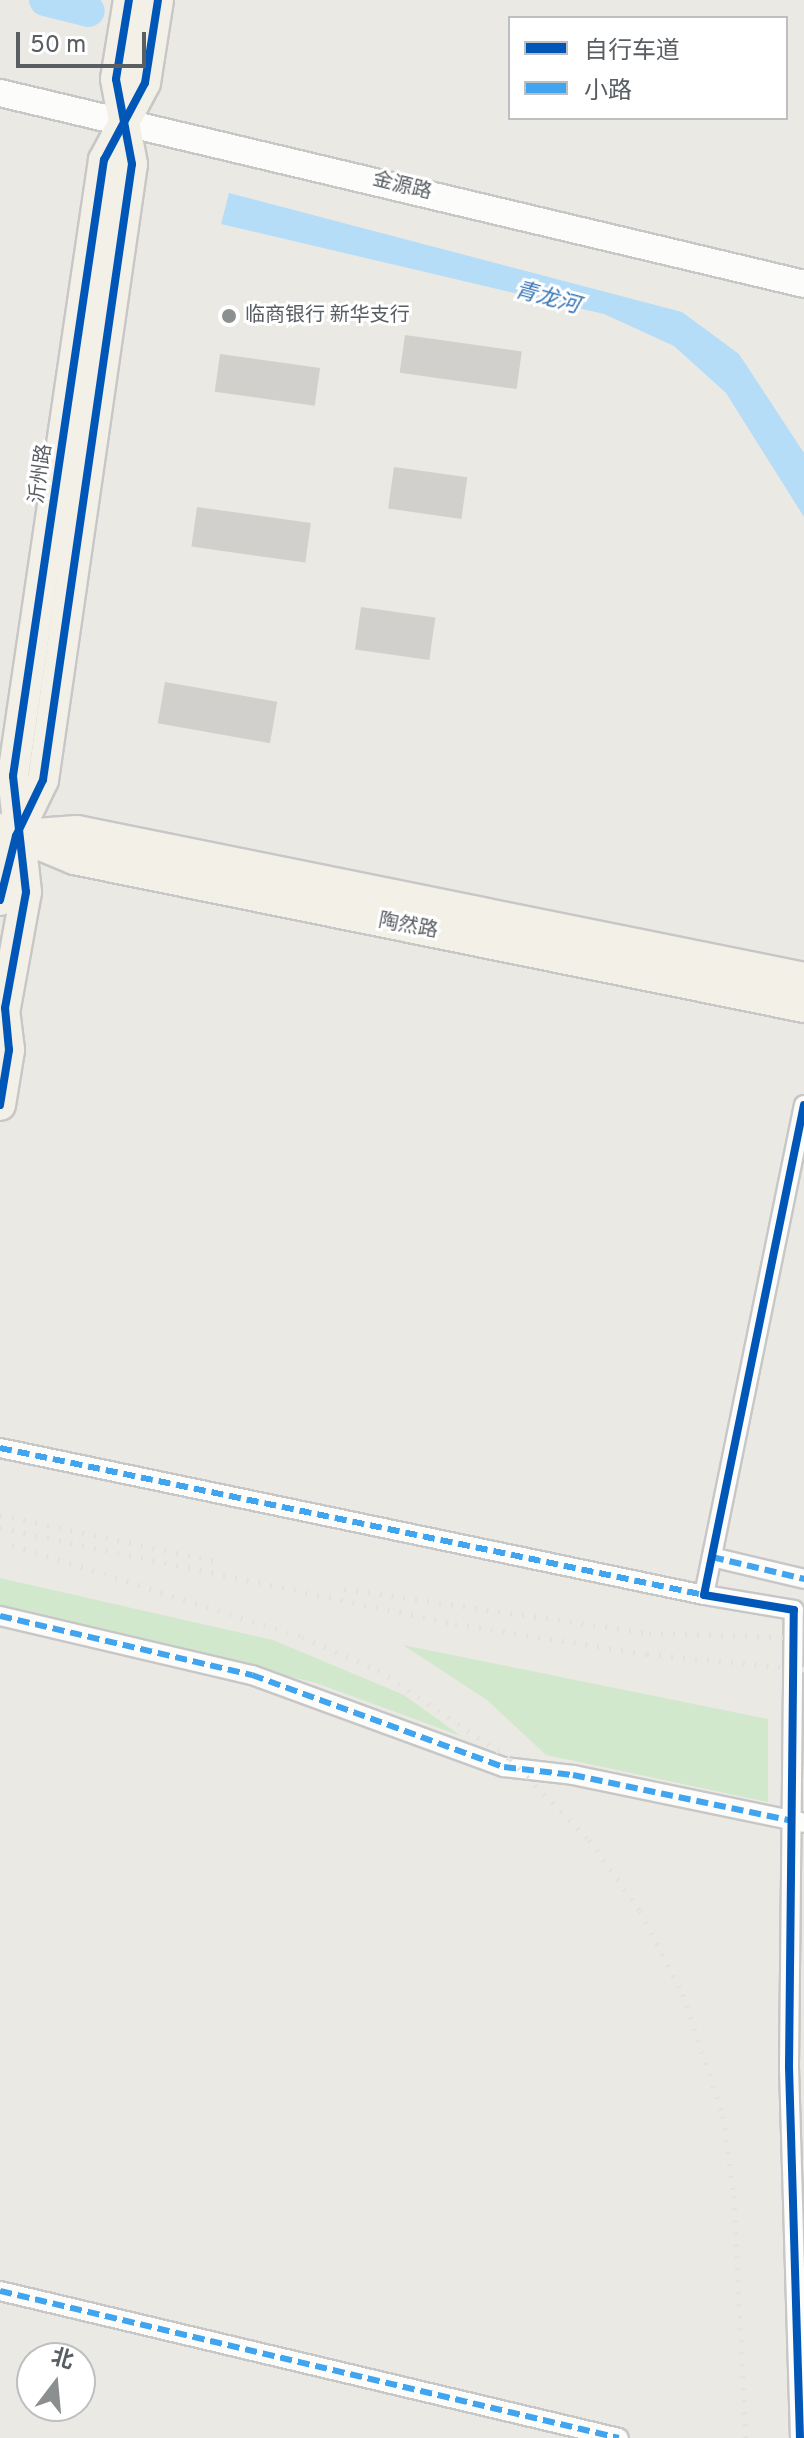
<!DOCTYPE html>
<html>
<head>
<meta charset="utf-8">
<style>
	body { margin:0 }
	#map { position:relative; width:804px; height:2438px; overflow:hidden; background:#ebe9e4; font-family:Overpass,"Noto Sans SC",sans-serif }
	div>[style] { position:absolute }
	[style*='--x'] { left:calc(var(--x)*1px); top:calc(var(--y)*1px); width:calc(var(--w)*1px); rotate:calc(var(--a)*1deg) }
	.green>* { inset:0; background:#d2e8cd }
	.water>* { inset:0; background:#b6ddf7 }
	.river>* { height:32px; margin:-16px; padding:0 16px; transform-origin:16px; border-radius:16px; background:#b6ddf7 }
	.building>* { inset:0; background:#d1d0cd; transform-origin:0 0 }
	.roads { filter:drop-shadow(2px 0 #c7c7c7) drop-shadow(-2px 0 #c7c7c7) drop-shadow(0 2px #c7c7c7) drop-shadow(0 -2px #c7c7c7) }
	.street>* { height:18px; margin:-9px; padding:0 9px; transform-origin:9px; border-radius:9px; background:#fcfcfb }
	.secondary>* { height:26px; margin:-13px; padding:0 13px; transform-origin:13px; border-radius:13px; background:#fcfcfb }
	.primary>* { height:30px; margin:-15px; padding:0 15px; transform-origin:15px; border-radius:15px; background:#f2f0e7 }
	.rail>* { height:5px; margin-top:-2.5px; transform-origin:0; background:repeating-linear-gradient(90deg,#e2e2e1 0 2px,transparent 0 12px) }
	.quiet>* { height:6px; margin-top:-3px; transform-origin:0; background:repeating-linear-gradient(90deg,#40a5ee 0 12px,transparent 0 18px) }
	.cycleway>* { height:8px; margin:-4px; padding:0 4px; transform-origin:4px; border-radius:4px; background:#0057b8 }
	.dots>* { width:22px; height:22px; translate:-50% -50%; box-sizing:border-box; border:4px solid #fff; border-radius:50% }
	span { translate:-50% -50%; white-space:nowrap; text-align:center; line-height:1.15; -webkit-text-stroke:6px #fff; paint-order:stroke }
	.street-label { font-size:20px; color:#595e63 }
	.poi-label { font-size:20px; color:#595e63 }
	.left { translate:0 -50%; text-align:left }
	.water-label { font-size:22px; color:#3778b7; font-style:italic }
	.legend { position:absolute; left:508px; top:16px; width:280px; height:104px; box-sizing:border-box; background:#fff; border:2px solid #bdbfc1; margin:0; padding:10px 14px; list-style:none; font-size:24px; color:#595e63 }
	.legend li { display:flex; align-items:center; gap:16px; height:40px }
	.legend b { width:40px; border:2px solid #bdbfc1 }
	.north { position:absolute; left:16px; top:2342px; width:80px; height:80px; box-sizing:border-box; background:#fff; border:2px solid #bdbfc1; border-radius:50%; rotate:16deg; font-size:22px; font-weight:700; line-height:32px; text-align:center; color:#595e63 }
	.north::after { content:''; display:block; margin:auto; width:28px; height:36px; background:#8c8f90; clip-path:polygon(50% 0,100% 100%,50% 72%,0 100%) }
	.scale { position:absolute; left:16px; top:32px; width:130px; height:36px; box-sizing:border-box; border:4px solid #595e63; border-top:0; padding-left:10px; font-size:24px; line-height:28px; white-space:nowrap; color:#595e63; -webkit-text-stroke:6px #fff; paint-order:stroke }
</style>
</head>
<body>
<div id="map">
	<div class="green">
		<div style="clip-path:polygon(0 1578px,273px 1640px,404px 1695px,461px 1736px,316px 1683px,0 1605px)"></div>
		<div style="clip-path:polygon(403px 1645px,768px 1719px,768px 1802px,546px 1755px,487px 1700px)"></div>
	</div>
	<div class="water">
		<div style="clip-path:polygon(229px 193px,682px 312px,739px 354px,804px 453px,804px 517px,726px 393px,674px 346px,604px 314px,221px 224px)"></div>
	</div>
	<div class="river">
		<div style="--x:45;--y:0;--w:45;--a:14"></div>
	</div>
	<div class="building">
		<div style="left:405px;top:335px;width:118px;height:38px;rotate:8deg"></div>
		<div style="left:220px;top:354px;width:101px;height:38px;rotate:8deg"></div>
		<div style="left:394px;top:467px;width:74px;height:42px;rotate:8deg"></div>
		<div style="left:197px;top:507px;width:115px;height:40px;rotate:8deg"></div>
		<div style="left:361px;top:607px;width:75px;height:43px;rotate:8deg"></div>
		<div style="left:165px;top:682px;width:114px;height:42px;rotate:10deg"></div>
	</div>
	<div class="roads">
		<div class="street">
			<div style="--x:0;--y:1448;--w:719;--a:11.79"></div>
			<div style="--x:712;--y:1557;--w:95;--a:13.4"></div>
			<div style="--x:0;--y:1616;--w:259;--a:13.2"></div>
			<div style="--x:252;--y:1675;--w:268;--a:20.1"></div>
			<div style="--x:504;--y:1767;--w:69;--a:6.6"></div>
			<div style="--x:573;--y:1775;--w:236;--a:11.7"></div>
			<div style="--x:0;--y:2291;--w:636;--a:13.36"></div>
			<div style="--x:800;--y:2438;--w:372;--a:-91.7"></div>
			<div style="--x:789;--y:2066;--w:456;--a:-89.4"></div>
			<div style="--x:794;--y:1610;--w:91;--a:-170.5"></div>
			<div style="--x:704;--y:1595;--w:500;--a:-78.47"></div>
		</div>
		<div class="secondary">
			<div style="--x:0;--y:93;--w:826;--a:13.36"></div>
		</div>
		<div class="primary">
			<div style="--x:2;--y:829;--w:78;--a:22.6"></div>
			<div style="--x:74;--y:859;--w:745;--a:11.46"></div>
			<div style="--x:22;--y:835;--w:55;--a:-4.2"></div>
			<div style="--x:77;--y:831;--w:742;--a:11.43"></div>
			<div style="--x:0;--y:900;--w:66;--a:-76"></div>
			<div style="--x:16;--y:836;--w:62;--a:-64.3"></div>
			<div style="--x:43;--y:780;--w:622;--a:-81.78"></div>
			<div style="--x:132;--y:164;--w:86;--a:-100.7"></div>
			<div style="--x:116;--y:79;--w:80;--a:-80.7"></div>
			<div style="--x:0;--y:1035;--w:145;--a:-79.7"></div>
			<div style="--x:26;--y:892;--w:117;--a:-96.4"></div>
			<div style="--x:13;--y:776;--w:623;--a:-81.6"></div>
			<div style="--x:104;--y:160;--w:87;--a:-62"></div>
			<div style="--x:145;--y:83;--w:84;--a:-81.1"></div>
			<div style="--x:0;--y:1105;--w:56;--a:-80.7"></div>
			<div style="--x:9;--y:1050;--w:34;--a:-97"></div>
		</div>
	</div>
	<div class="rail">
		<div style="--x:0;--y:1515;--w:228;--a:12.1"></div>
		<div style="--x:0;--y:1528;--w:465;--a:11.9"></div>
		<div style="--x:455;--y:1624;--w:194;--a:8.9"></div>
		<div style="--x:647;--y:1654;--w:158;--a:5.5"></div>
		<div style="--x:12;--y:1545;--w:304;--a:17.6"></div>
		<div style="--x:302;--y:1637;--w:83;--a:23.5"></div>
		<div style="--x:378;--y:1670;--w:159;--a:34"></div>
		<div style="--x:510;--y:1759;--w:113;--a:45.7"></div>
		<div style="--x:589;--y:1840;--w:87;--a:54.3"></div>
		<div style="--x:640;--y:1911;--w:93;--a:62.6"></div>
		<div style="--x:683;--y:1994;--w:128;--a:71.8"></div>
		<div style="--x:723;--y:2116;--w:81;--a:82.2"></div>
		<div style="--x:734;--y:2196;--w:242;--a:87.2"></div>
		<div style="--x:344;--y:1589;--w:308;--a:8.2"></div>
		<div style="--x:649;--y:1633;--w:155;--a:1.8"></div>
	</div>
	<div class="quiet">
		<div style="--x:0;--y:1448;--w:719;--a:11.79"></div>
		<div style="--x:712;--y:1557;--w:95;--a:13.4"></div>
		<div style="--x:0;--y:1616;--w:259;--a:13.2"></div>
		<div style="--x:252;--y:1675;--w:268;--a:20.1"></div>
		<div style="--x:504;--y:1767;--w:69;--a:6.6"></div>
		<div style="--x:573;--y:1775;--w:221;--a:11.8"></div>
		<div style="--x:0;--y:2291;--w:636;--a:13.36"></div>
	</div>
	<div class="cycleway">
		<div style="--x:0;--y:900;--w:66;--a:-76"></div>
		<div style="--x:16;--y:836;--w:62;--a:-64.3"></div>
		<div style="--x:43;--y:780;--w:622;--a:-81.78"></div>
		<div style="--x:132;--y:164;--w:86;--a:-100.7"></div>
		<div style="--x:116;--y:79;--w:80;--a:-80.7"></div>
		<div style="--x:0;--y:1105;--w:56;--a:-80.7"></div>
		<div style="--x:9;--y:1050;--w:42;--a:-95.4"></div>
		<div style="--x:5;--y:1008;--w:118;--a:-79.7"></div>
		<div style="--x:26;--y:892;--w:117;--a:-96.4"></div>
		<div style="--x:13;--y:776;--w:623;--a:-81.6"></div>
		<div style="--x:104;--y:160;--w:87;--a:-62"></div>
		<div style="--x:145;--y:83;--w:84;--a:-81.1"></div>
		<div style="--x:800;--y:2438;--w:372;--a:-91.7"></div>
		<div style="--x:789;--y:2066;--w:456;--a:-89.4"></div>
		<div style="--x:794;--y:1610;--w:91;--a:-170.5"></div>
		<div style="--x:704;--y:1595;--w:500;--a:-78.47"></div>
	</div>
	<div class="dots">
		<div style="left:229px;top:316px;background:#8c8f90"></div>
	</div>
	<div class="street-label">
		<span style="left:402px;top:187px;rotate:14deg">金源路</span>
		<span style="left:42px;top:474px;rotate:-82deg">沂州路</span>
		<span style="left:408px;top:927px;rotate:11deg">陶然路</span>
	</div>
	<div class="poi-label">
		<span class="left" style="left:245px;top:316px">临商银行 新华支行</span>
	</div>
	<div class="water-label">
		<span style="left:547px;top:299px;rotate:15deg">青龙河</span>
	</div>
	<ul class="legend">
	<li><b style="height:10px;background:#0057b8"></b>自行车道</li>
	<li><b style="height:10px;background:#40a5ee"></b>小路</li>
	</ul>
	<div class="north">北</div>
	<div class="scale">50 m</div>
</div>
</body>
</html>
